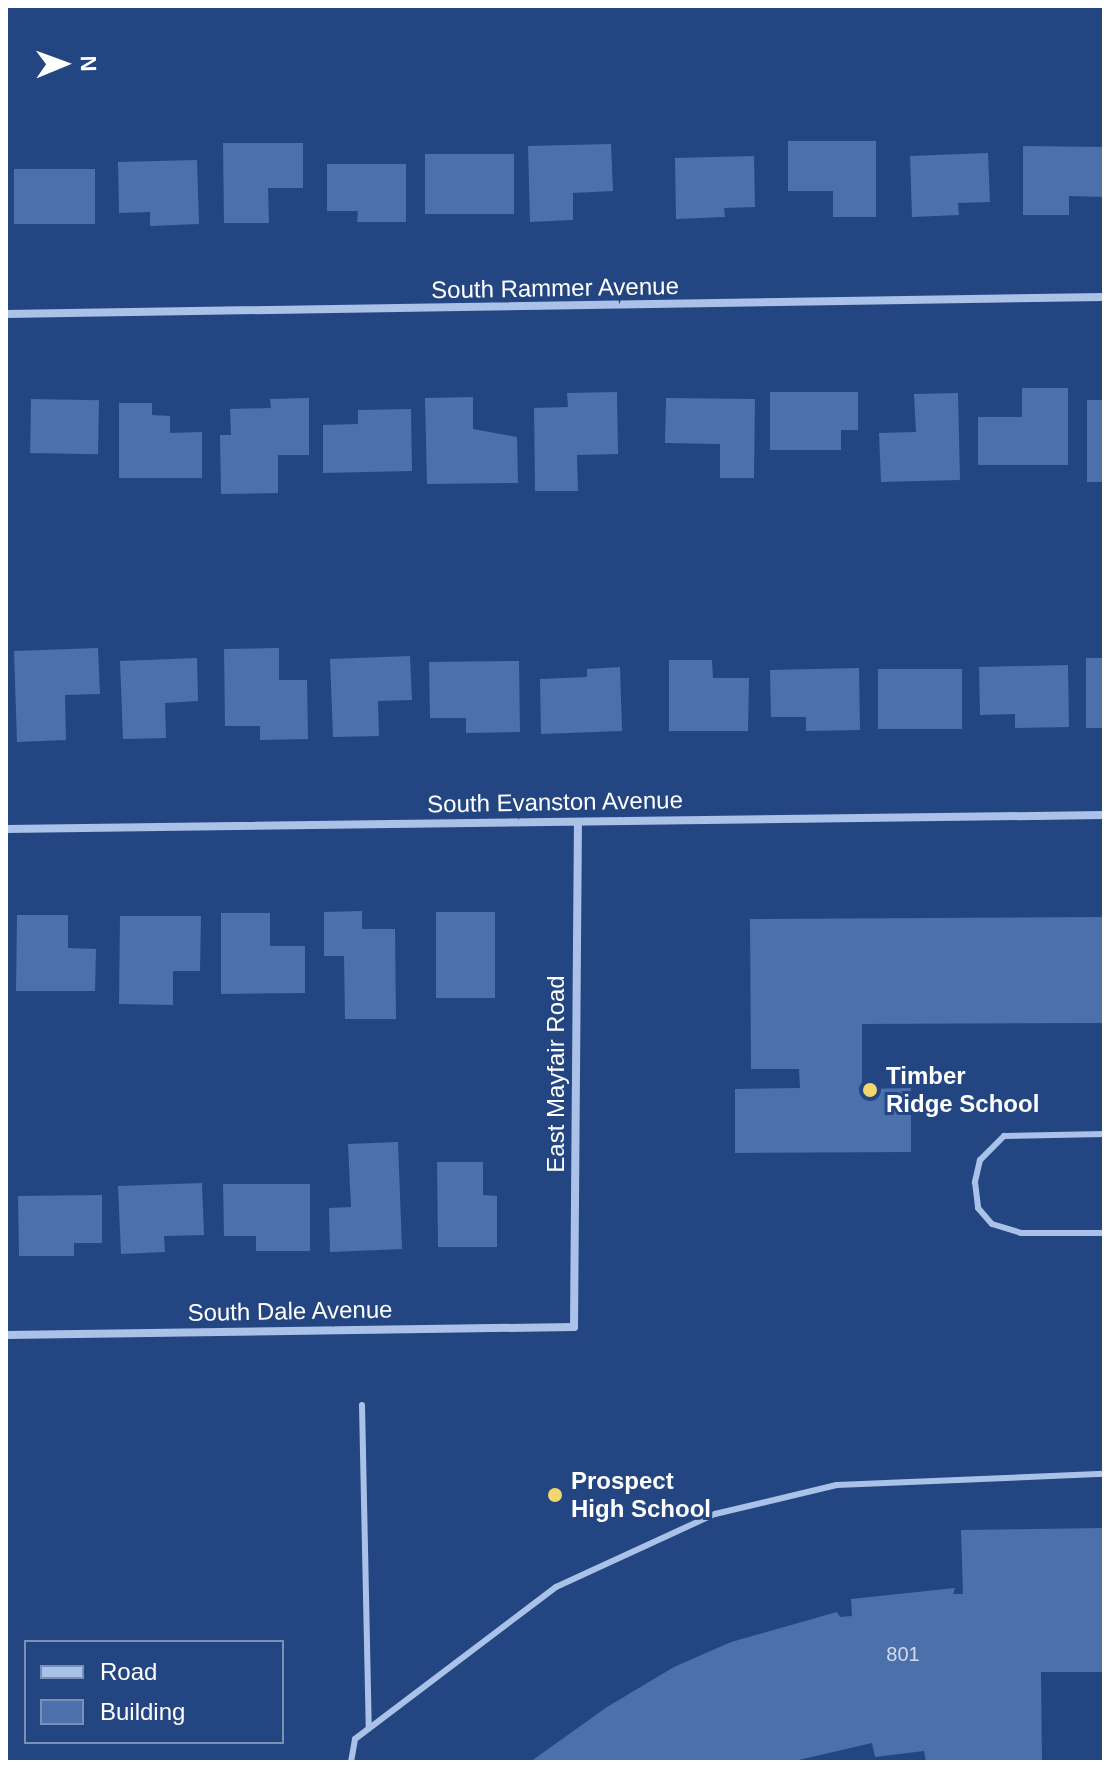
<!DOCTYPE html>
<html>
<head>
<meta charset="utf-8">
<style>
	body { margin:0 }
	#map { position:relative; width:1110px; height:1768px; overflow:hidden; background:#234683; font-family:Arial,sans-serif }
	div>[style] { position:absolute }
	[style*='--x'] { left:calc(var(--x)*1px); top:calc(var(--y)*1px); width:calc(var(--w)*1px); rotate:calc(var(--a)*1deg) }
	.building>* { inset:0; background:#4b70ab; transform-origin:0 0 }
	.service>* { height:6px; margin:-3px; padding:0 3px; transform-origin:3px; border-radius:3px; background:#abc2e8 }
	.minor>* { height:8px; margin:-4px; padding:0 4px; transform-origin:4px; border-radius:4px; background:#abc2e8 }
	.dots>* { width:22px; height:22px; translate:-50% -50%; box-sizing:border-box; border:4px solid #234683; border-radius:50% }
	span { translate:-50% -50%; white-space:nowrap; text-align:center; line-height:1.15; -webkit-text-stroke:6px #234683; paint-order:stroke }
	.number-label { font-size:20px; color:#d2dbea }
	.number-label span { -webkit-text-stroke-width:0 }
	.street-label { font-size:24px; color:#fff }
	.poi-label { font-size:24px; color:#fff; font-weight:700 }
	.left { translate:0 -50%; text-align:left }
	.frame { position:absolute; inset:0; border:8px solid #fff; pointer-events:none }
	.legend { position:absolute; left:24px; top:1640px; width:260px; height:104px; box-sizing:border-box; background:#234683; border:2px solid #7b90b5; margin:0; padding:10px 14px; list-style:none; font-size:24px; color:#fff }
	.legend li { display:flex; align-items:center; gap:16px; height:40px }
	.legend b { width:40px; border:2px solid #7b90b5 }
	.north { position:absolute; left:24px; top:24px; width:80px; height:80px; -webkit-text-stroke:6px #234683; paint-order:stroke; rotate:89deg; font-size:22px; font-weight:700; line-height:32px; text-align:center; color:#fff }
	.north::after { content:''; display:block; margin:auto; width:28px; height:36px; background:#fff; clip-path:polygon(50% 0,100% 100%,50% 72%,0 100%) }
</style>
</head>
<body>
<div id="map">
	<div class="building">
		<div style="clip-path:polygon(788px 141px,876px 141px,876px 217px,833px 217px,833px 191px,788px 191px)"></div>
		<div style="clip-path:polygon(223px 143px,303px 143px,303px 188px,268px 188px,269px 223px,224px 223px)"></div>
		<div style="clip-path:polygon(611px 144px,613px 191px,573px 193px,573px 220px,530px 222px,528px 146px)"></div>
		<div style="clip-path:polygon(1023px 146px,1104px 147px,1104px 197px,1069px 196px,1069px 215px,1023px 215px)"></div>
		<div style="clip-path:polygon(988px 153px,990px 202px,958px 203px,959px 215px,912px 217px,910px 156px)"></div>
		<div style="left:425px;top:154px;width:89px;height:60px"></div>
		<div style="clip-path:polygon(754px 156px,755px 207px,724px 208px,725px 217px,676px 219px,675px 158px)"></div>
		<div style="clip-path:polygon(197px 160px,199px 224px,150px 226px,150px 212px,119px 213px,118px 162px)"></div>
		<div style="clip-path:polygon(327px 164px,406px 164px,406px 222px,357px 222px,358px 211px,327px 211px)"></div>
		<div style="left:14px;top:169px;width:81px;height:55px"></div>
		<div style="clip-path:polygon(1022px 388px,1068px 388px,1068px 465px,978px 465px,978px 417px,1022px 417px)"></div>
		<div style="clip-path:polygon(617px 392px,618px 454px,577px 455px,578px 491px,535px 491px,534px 408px,568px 407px,567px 393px)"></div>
		<div style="clip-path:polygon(770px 392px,858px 392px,858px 430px,841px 430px,841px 450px,770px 450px)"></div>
		<div style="clip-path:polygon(958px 393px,960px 480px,881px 482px,879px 433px,916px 432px,914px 394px)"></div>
		<div style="clip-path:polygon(473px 397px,473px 429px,517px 437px,518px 483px,427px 484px,425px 398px)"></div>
		<div style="clip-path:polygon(309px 398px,309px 455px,278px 455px,278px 493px,221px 494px,220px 435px,231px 435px,230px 409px,271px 408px,270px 399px)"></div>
		<div style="clip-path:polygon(666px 398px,755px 399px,754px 478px,720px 478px,720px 444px,665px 443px)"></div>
		<div style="left:31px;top:399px;width:68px;height:54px;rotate:1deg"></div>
		<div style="left:1087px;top:400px;width:17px;height:82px"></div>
		<div style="clip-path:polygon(119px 403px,152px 403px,152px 415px,170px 416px,170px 433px,202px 432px,202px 478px,119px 478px)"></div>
		<div style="clip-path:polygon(411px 409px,412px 471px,323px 473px,323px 425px,358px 424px,358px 410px)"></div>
		<div style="clip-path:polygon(98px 648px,100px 694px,65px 695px,66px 740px,17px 742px,14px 651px)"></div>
		<div style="clip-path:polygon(279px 648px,279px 680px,307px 680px,308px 739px,260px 740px,260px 726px,225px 726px,224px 649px)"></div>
		<div style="clip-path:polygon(410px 656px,412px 700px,378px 701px,379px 736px,333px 737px,330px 659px)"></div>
		<div style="clip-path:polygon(197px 658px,198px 701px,165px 703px,166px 738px,123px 739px,120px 661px)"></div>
		<div style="left:1104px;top:658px;width:70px;height:18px;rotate:90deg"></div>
		<div style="clip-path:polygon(669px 660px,712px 660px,713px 678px,749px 678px,748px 731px,669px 731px)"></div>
		<div style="clip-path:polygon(519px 661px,520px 732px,466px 733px,466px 718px,430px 718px,429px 662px)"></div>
		<div style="clip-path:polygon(1068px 665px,1069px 727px,1015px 728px,1015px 714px,980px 715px,979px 667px)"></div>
		<div style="clip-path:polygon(620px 667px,622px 731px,541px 734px,540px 679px,587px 677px,587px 669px)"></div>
		<div style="clip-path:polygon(859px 668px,860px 730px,806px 731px,806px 717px,771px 717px,770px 670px)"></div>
		<div style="left:878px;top:669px;width:84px;height:60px"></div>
		<div style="clip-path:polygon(362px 911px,362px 929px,395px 929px,396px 1019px,345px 1019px,344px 956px,324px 956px,324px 912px)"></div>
		<div style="left:436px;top:912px;width:59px;height:86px"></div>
		<div style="clip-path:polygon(221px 913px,270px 913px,270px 946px,305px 946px,305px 993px,221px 994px)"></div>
		<div style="clip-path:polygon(17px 915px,68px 915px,68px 948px,96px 949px,95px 991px,16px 991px)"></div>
		<div style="clip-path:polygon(120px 916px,201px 916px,200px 971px,173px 971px,173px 1005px,119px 1004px)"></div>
		<div style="clip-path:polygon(1104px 917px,1104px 1023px,862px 1024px,862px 1089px,911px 1088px,911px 1152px,735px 1153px,735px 1089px,800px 1088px,799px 1069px,751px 1069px,750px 919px)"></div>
		<div style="clip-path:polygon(398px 1142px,402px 1249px,330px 1252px,329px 1208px,351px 1207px,348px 1144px)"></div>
		<div style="clip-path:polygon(437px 1162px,483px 1162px,483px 1195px,497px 1196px,497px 1247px,438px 1247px)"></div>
		<div style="clip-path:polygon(202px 1183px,204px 1235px,164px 1236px,165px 1252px,121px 1254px,118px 1186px)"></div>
		<div style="clip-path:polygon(223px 1184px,310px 1184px,310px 1251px,256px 1251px,256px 1236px,224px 1236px)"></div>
		<div style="clip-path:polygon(102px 1195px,102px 1243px,74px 1243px,74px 1256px,19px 1256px,18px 1196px)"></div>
		<div style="clip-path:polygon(1104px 1528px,1104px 1672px,1041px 1672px,1042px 1762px,926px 1762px,924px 1751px,875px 1757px,872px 1743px,790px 1762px,530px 1762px,607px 1707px,674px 1667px,731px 1642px,837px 1612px,840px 1617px,852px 1616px,851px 1599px,955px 1588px,953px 1594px,963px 1594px,961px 1530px)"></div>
	</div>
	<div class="service">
		<div style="--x:1104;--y:1134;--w:100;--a:178.9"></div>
		<div style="--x:1004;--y:1136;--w:34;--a:135"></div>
		<div style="--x:980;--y:1160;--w:23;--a:103"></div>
		<div style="--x:975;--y:1182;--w:26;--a:83"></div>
		<div style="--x:978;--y:1208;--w:21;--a:49"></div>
		<div style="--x:992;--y:1224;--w:30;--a:17"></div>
		<div style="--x:1021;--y:1233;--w:83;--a:0"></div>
		<div style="--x:362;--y:1405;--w:323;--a:88.8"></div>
		<div style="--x:351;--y:1762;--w:23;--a:-80"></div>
		<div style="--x:355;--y:1739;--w:252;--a:-37.1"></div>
		<div style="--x:556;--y:1587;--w:175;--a:-24.7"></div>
		<div style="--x:715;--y:1514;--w:125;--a:-13.4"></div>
		<div style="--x:837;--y:1485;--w:267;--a:-2.4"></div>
	</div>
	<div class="minor">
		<div style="--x:6;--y:314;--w:1098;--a:-0.89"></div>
		<div style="--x:6;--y:829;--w:1098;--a:-0.73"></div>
		<div style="--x:6;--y:1335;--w:568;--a:-0.81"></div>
		<div style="--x:574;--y:1327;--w:505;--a:-89.55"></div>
	</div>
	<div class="dots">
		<div style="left:870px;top:1090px;background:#f3d66e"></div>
		<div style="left:555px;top:1495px;background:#f3d66e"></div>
	</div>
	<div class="number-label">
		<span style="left:903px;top:1654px">801</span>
	</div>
	<div class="street-label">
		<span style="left:555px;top:288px;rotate:-1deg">South Rammer Avenue</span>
		<span style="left:555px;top:802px;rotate:-1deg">South Evanston Avenue</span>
		<span style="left:556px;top:1074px;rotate:-90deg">East Mayfair Road</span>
		<span style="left:290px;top:1311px;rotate:-1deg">South Dale Avenue</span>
	</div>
	<div class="poi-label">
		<span class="left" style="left:886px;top:1090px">Timber<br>Ridge School</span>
		<span class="left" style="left:571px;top:1495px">Prospect<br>High School</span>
	</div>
	<div class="frame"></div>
	<ul class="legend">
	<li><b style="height:10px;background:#abc2e8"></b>Road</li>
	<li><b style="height:22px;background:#4b70ab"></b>Building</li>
	</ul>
	<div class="north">N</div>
</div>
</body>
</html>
